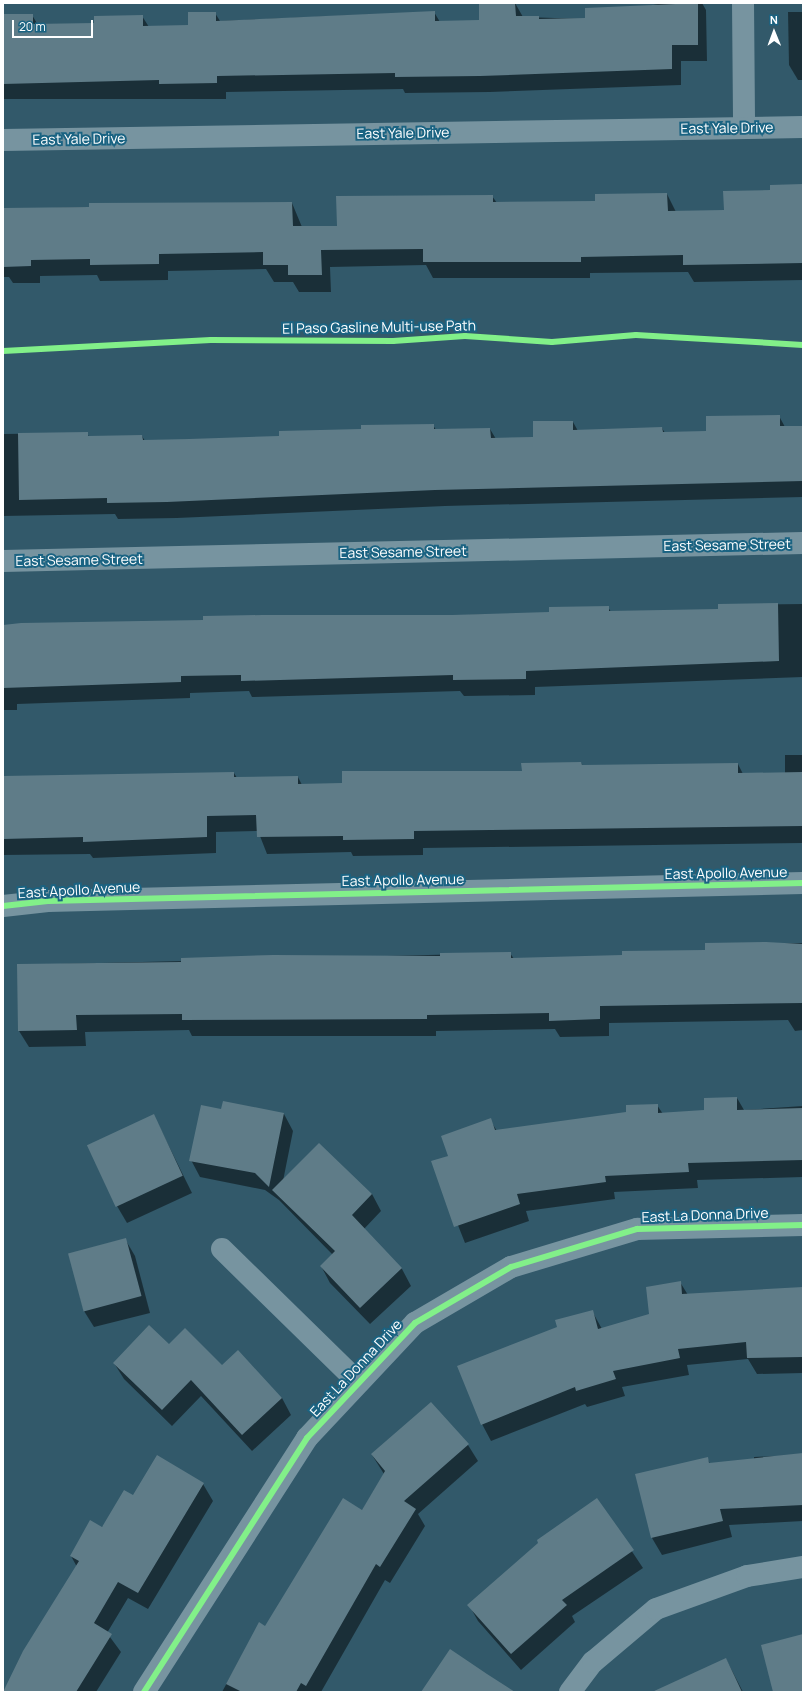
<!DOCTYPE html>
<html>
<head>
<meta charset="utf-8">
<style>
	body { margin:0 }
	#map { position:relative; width:806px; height:1695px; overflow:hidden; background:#32596a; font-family:Manrope,sans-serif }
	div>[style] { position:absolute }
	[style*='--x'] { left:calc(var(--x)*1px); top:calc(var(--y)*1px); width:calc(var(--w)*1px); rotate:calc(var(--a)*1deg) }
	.shadow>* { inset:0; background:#0007 }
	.building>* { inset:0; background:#5f7c88; transform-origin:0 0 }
	.minor>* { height:22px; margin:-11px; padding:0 11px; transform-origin:11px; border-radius:11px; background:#7794a0 }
	.cycleway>* { height:6px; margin:-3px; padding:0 3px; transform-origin:3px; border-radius:3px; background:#82f089 }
	span { translate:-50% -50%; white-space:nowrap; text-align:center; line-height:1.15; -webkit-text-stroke:4px #1a6382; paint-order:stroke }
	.street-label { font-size:14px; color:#fff }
	.frame { position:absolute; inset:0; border:4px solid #fff; pointer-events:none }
	.north { position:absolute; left:754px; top:12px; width:40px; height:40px; -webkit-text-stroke:3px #1a6382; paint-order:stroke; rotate:359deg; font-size:11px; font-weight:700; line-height:16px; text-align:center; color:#fff }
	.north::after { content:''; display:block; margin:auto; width:14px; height:18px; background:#fff; clip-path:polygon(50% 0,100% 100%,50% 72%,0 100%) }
	.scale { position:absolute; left:12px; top:20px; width:81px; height:18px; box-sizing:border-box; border:2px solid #fff; border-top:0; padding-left:5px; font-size:12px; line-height:14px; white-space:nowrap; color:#fff; -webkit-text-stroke:3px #1a6382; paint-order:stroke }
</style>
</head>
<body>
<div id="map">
	<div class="shadow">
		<div style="clip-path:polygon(480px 3px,515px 3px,523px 17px,586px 19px,663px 3px,702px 3px,706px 10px,707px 61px,681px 61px,681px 85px,490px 92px,405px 93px,403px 89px,226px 92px,226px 99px,3px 99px,3px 15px,32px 15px,38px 25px,96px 24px,142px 16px,149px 27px,189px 26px,215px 13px,220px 21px,434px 12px,440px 22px,480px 21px)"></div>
		<div style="clip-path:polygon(788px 12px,803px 12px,803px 80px,798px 80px,789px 65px)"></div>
		<div style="clip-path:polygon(803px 185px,803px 280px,694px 282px,688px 272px,590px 273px,590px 278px,433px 278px,426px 265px,330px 267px,331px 292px,299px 292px,293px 282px,274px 282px,266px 269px,168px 271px,168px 280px,100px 281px,97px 275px,40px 276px,40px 283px,13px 283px,9px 277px,3px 277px,3px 209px,292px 203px,302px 227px,338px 227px,492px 196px,497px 203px,596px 202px,667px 194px,676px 212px,725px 211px,771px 191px)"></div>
		<div style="clip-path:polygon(779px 416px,785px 427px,803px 427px,803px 497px,445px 506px,177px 518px,118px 519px,115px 514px,3px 516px,3px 434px,87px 433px,89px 437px,142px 436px,145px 441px,280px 437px,433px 425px,436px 430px,490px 429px,496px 439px,534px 438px,573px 422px,578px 431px,662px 428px,665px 433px,707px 432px)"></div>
		<div style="clip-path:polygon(803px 604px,803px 677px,535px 687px,535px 695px,464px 696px,460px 691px,252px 697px,249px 691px,190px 693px,190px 698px,17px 704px,17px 710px,3px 710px,3px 626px,550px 613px,608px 607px,611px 612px,720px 610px,719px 605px)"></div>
		<div style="clip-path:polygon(785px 755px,803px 755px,803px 843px,423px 848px,423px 855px,353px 856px,351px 852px,267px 854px,258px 831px,216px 832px,216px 853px,93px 858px,90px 854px,3px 855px,3px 777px,234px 773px,237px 778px,298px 777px,302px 785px,343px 784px,523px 772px,581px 763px,583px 766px,738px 764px,743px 774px,785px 773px)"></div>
		<div style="clip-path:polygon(803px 943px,803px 1030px,795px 1031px,788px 1020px,609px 1023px,609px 1036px,560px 1037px,555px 1029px,436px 1031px,436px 1036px,192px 1036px,189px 1030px,85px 1032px,86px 1046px,29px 1047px,19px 1031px,18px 965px,510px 953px,514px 959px,623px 956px,706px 951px,706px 944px)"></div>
		<div style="clip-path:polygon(737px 1098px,744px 1110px,803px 1106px,803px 1177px,697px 1180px,698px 1188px,614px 1192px,615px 1199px,526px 1211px,529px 1221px,465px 1243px,433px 1162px,449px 1156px,490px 1120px,497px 1131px,627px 1113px,657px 1105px,663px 1114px,705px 1111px)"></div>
		<div style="clip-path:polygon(222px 1110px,284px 1114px,293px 1131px,283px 1181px,372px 1194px,381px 1211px,364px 1229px,402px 1269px,411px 1286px,370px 1324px,330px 1283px,321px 1266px,333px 1255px,279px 1200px,265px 1190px,200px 1177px,191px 1160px)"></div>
		<div style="clip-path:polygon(154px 1116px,192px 1193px,127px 1223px,117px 1206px)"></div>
		<div style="clip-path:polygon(125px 1239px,135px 1256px,150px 1313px,94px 1327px,84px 1311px,69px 1254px)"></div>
		<div style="clip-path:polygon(680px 1282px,688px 1295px,803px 1288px,803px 1373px,757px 1374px,748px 1359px,687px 1365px,689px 1375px,622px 1387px,625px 1396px,587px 1407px,585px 1404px,491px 1441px,482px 1424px,559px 1327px,592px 1311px,602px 1329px,650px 1315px)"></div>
		<div style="clip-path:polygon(169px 1346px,222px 1366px,282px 1398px,291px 1415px,252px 1451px,201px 1396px,172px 1426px,124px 1379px,114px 1363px)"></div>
		<div style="clip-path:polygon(468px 1445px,478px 1461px,418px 1514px,425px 1526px,390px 1583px,385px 1580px,321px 1692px,222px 1692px,259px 1624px,266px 1627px,362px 1511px,384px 1474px,372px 1455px)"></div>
		<div style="clip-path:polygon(803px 1455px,803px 1521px,729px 1525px,732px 1537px,662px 1555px,652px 1538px,637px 1475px,707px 1458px,710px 1464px,754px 1462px,754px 1457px)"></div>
		<div style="clip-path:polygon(158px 1457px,203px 1484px,213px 1501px,148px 1609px,128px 1598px,107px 1633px,121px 1652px,96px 1692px,3px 1692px,77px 1567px,71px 1556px,134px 1497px)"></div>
		<div style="clip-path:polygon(597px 1499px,643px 1568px,572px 1616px,575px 1622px,521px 1670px,478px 1621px,469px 1605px)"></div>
		<div style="clip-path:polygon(726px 1659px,743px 1692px,659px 1692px)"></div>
	</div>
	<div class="building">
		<div style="clip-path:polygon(479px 3px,515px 3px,516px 16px,539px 16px,539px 19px,585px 18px,585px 8px,698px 3px,698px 45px,672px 45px,672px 69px,480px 76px,395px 77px,395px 73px,217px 76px,217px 83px,159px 84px,159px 80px,3px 84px,3px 14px,33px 14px,33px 24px,94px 23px,94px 16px,143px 15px,143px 26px,188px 25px,188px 12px,216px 12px,216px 21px,435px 11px,435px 21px,479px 20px)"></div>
		<div style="clip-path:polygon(803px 184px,803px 263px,683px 265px,683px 255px,581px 257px,581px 262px,423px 262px,423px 249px,321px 250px,322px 275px,288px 275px,288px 265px,263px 265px,263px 252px,159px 254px,159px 264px,90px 265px,90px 259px,31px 260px,31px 266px,3px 267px,3px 208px,89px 207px,89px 203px,292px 202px,293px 226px,337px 226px,336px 196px,493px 195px,493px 202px,595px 201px,595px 194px,667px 193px,668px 211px,724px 210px,723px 191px,770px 190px,770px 185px)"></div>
		<div style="clip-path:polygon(780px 415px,780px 426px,803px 426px,803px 481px,435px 490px,167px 502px,107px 503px,107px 498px,19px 500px,18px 433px,88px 432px,88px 436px,142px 435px,143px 440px,189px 439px,279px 436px,279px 431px,361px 429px,361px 425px,434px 424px,434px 429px,490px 428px,491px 438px,533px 437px,533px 421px,573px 421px,573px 430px,662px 427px,663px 432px,706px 431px,706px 416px)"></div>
		<div style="clip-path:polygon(778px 603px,779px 661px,526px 671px,526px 679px,453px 680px,453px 675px,241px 681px,241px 675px,181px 676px,181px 682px,3px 688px,3px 625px,21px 623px,203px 620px,203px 616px,262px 615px,452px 615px,549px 612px,549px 607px,609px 606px,609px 611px,718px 609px,718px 604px)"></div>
		<div style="clip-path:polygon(581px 762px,582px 765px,738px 763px,738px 773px,803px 772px,803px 826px,414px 831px,414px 839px,343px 840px,343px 836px,257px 837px,256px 815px,207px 816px,207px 837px,83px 842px,83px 837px,3px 839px,3px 776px,234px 772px,234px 777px,298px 776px,298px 784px,342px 783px,342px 771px,522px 771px,521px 763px)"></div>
		<div style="clip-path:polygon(766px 942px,803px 944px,803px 1003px,600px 1006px,600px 1019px,549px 1021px,549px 1013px,427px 1015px,427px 1019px,182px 1020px,182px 1014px,76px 1015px,77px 1030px,18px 1031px,17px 964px,181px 962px,181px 958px,273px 955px,440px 956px,440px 953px,511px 952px,511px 958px,622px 955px,622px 951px,705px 950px,705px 943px)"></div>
		<div style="clip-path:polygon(737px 1097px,737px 1110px,803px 1108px,803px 1160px,688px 1163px,689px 1172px,605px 1176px,606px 1182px,517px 1194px,520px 1204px,454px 1227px,431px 1161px,448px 1156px,441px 1136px,491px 1118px,495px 1130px,626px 1112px,626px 1105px,658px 1104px,658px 1113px,704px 1110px,704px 1098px)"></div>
		<div style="clip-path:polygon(223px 1101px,284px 1113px,269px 1187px,255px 1173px,189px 1161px,201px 1105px,221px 1109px)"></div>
		<div style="left:154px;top:1114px;width:68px;height:74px;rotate:65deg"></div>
		<div style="clip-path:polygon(319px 1143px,372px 1194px,352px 1215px,402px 1268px,360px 1308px,320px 1266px,335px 1251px,272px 1190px)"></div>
		<div style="left:126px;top:1238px;width:60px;height:60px;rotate:75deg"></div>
		<div style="clip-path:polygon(681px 1281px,682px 1294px,803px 1287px,803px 1357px,747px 1358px,746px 1342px,678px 1349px,680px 1358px,613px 1371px,616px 1379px,576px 1391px,575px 1387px,481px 1425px,457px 1366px,557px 1327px,555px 1320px,593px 1310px,598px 1329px,649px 1314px,646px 1287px)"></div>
		<div style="clip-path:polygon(149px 1325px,169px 1344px,185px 1328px,222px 1365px,238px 1350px,282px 1398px,242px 1435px,191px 1380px,162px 1410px,113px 1363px)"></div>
		<div style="clip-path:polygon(431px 1402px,469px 1444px,404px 1501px,416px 1509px,380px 1567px,376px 1564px,306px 1686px,301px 1683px,296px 1692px,242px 1692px,226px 1684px,259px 1622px,265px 1626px,343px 1498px,362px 1510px,385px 1471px,371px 1454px)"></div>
		<div style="clip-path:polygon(803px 1453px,803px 1505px,720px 1509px,723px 1521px,651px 1538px,635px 1474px,708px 1457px,709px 1463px)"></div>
		<div style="clip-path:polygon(157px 1455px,204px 1483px,138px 1593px,118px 1582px,94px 1623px,112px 1634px,76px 1692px,3px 1692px,23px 1651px,79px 1561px,70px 1556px,90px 1520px,102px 1527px,124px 1490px,133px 1495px)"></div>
		<div style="clip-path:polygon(597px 1498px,634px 1550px,562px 1600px,567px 1605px,511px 1654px,467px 1605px,538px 1543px,537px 1540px)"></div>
		<div style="clip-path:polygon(803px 1634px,803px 1692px,773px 1692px,761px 1645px)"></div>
		<div style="clip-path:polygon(450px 1649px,487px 1674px,515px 1692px,421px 1692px)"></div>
		<div style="clip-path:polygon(726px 1658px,742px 1692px,652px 1692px)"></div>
	</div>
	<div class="minor">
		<div style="--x:743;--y:3;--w:124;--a:89.5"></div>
		<div style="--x:3;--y:140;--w:800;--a:-0.93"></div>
		<div style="--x:3;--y:561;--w:800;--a:-1.29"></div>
		<div style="--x:3;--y:906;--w:45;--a:-6.3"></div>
		<div style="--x:48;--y:901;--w:755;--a:-1.37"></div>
		<div style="--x:222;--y:1249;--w:190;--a:44.4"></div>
		<div style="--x:144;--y:1692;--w:302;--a:-57.3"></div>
		<div style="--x:307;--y:1438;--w:158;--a:-46.8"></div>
		<div style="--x:415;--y:1323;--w:111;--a:-30.3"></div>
		<div style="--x:511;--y:1267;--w:132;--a:-16.8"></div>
		<div style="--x:637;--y:1229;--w:166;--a:-1.4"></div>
		<div style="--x:570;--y:1692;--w:38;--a:-53"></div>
		<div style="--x:593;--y:1662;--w:82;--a:-40.1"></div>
		<div style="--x:656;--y:1609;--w:97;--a:-19.9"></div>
		<div style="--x:747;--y:1576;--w:57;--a:-9.1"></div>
	</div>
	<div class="cycleway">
		<div style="--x:3;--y:351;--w:208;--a:-3"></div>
		<div style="--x:211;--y:340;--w:182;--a:0.3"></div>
		<div style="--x:393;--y:341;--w:72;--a:-4"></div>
		<div style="--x:465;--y:336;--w:87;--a:3.9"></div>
		<div style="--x:552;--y:342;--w:84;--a:-4.8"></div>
		<div style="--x:636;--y:335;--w:167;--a:3.4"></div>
		<div style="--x:3;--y:906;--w:45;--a:-6.3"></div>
		<div style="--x:48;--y:901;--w:755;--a:-1.37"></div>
		<div style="--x:144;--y:1692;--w:302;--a:-57.3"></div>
		<div style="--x:307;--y:1438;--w:158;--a:-46.8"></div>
		<div style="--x:415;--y:1323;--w:111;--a:-30.3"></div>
		<div style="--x:511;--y:1267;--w:132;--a:-16.8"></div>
		<div style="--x:637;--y:1229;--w:166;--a:-1.4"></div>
	</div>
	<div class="street-label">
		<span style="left:727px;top:128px;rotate:-1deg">East Yale Drive</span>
		<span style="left:403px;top:133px;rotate:-1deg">East Yale Drive</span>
		<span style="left:79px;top:139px;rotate:-1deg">East Yale Drive</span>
		<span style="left:379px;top:327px;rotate:-1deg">El Paso Gasline Multi-use Path</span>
		<span style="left:727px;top:545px;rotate:-1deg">East Sesame Street</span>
		<span style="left:403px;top:552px;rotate:-1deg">East Sesame Street</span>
		<span style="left:79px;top:560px;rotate:-1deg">East Sesame Street</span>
		<span style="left:726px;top:873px;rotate:-1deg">East Apollo Avenue</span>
		<span style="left:403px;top:880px;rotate:-1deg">East Apollo Avenue</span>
		<span style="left:79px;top:890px;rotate:-3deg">East Apollo Avenue</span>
		<span style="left:705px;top:1215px;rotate:-2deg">East La Donna Drive</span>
		<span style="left:356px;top:1368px;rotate:-47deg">East La Donna Drive</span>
	</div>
	<div class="frame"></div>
	<div class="north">N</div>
	<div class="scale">20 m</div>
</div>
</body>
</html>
